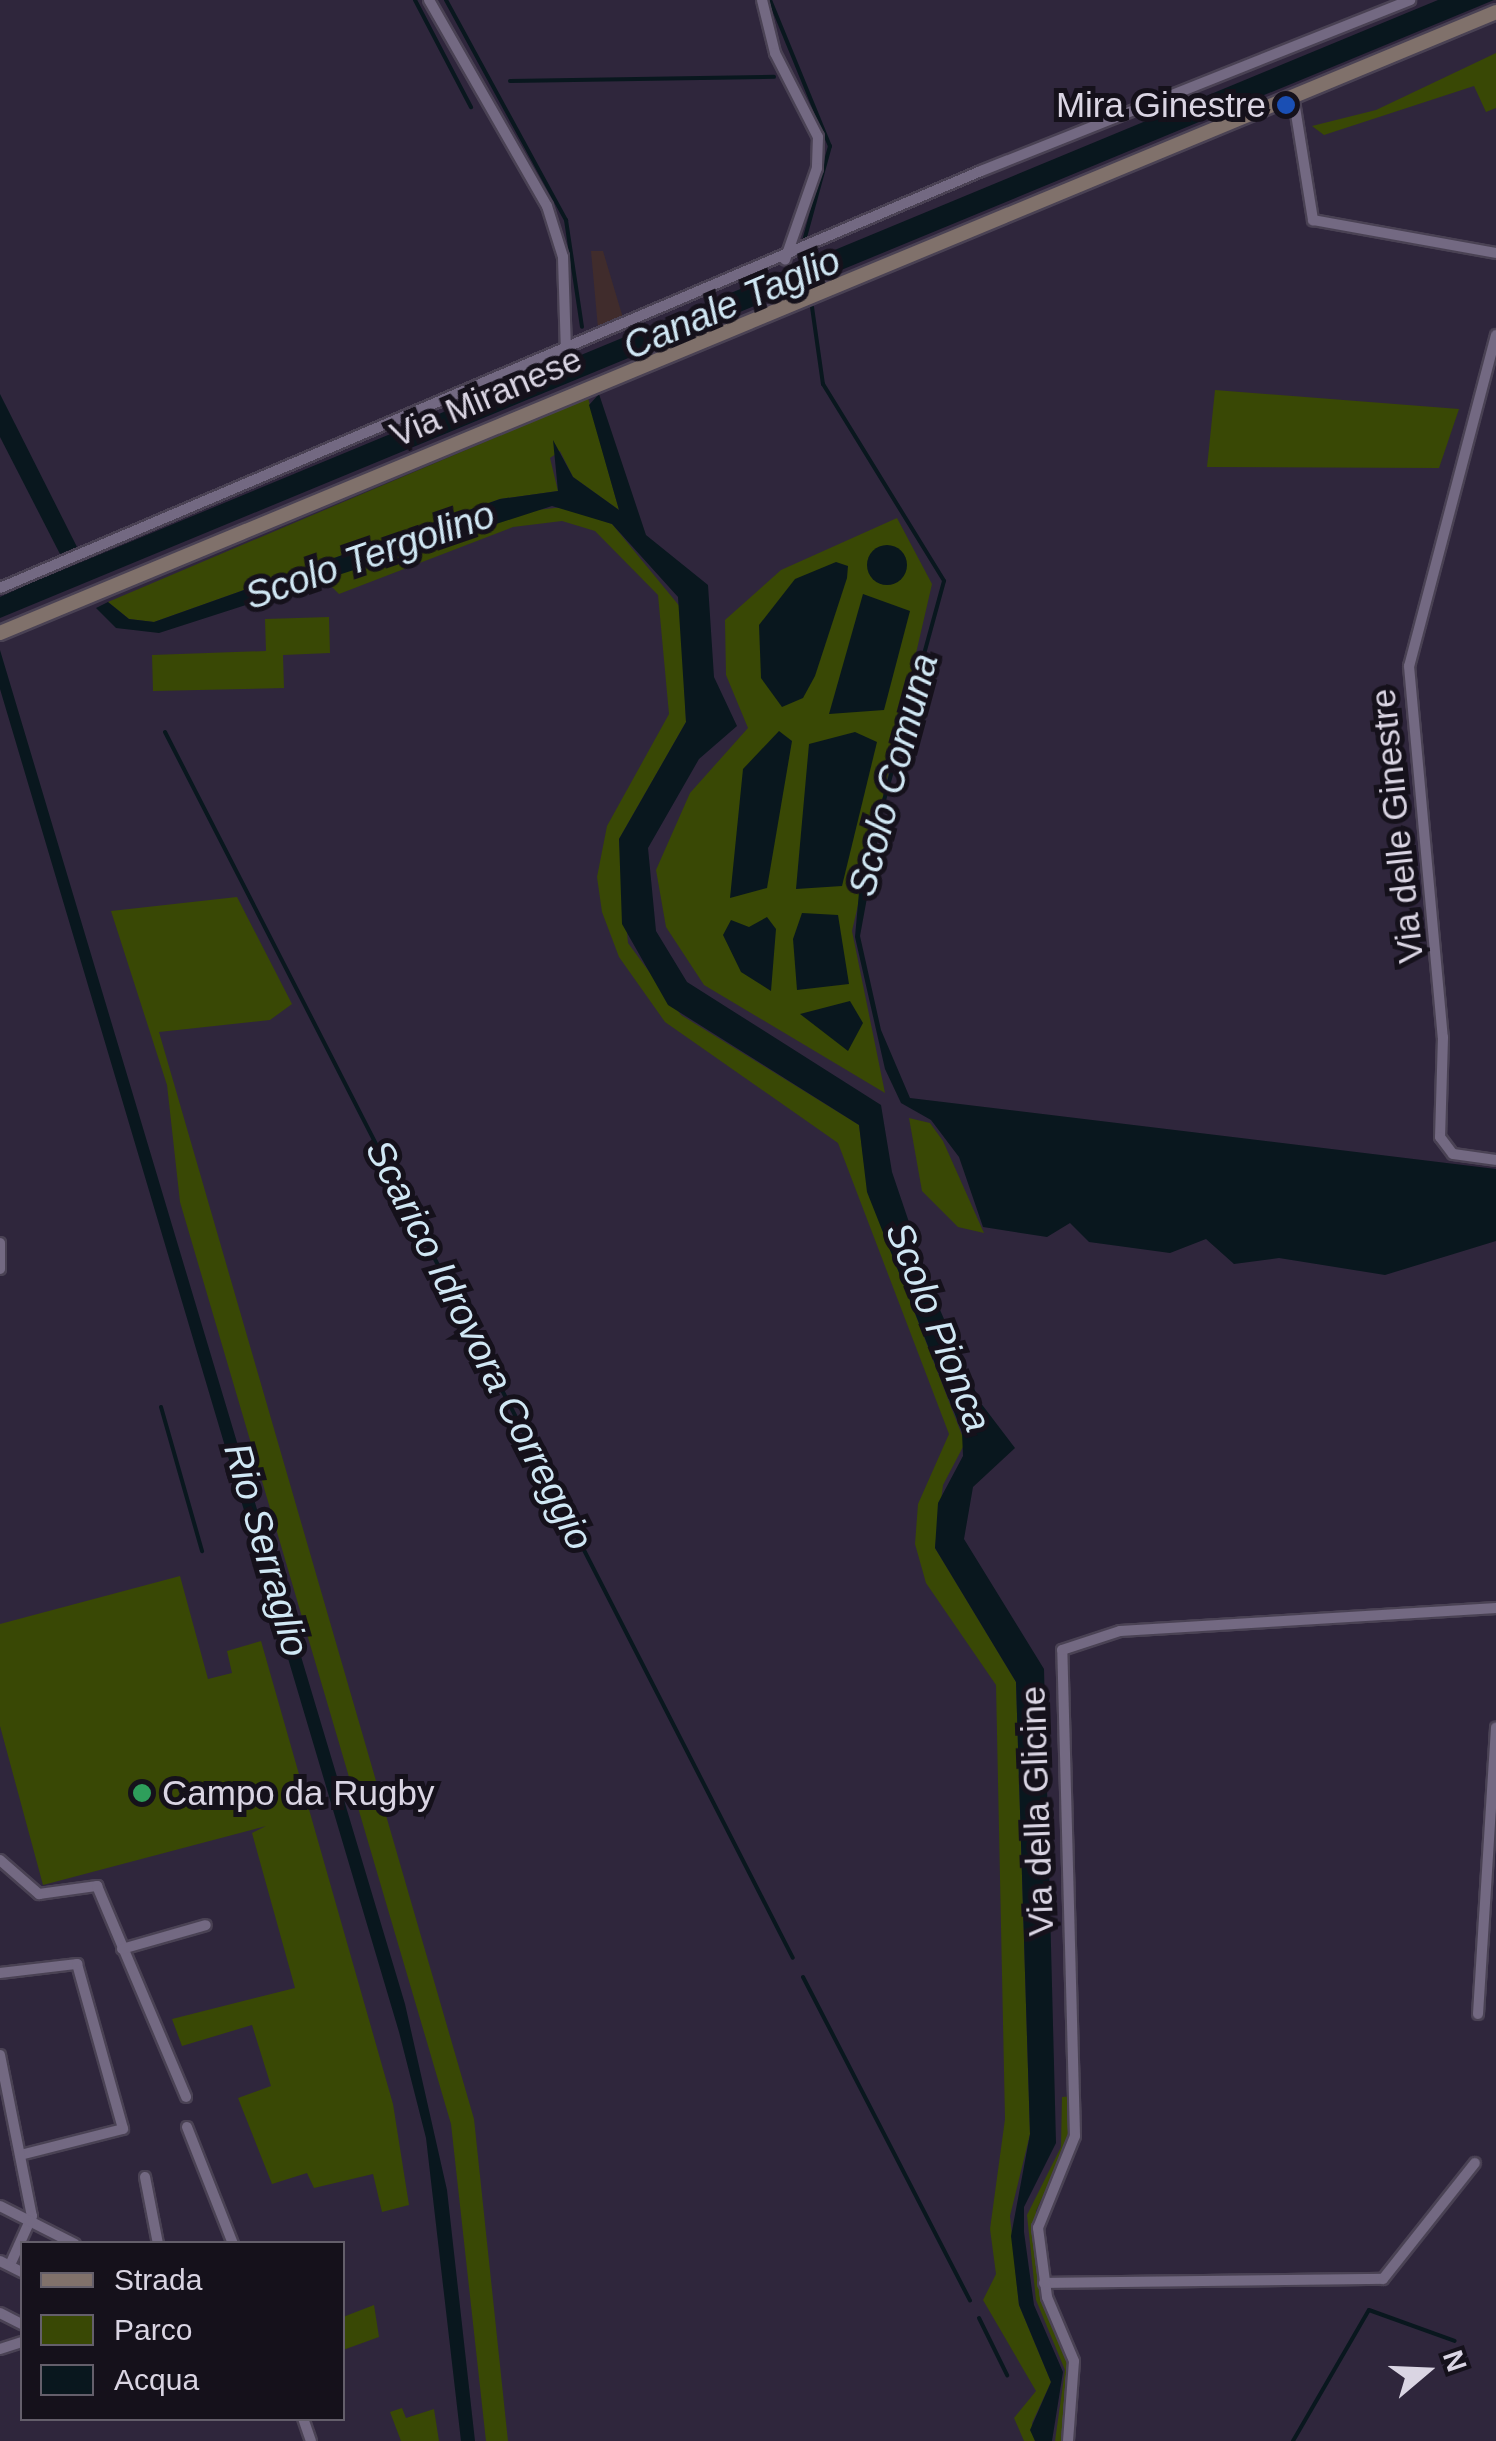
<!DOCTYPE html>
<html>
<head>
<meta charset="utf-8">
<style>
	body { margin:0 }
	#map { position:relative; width:1496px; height:2441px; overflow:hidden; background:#2f263c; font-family:Helvetica,sans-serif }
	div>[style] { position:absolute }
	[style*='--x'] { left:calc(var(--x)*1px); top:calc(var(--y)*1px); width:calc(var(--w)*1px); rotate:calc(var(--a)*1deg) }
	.industrial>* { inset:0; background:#402c2c }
	.green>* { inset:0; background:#394805 }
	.water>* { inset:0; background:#09171e }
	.round { border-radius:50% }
	.stream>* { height:4px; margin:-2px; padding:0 2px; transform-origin:2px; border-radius:2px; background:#09171e }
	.roads { filter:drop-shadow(2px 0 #4a4254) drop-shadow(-2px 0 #4a4254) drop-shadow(0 2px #4a4254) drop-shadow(0 -2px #4a4254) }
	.street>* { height:10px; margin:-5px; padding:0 5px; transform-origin:5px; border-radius:5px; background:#736982 }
	.secondary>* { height:14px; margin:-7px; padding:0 7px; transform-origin:7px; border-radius:7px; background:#80716b }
	.dots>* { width:28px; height:28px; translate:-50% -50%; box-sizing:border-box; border:5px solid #15111b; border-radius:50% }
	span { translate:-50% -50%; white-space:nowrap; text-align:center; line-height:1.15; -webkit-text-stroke:10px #15111b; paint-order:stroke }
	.poi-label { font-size:35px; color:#dad5e3 }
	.right { translate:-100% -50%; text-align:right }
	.left { translate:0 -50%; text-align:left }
	.street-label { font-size:35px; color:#dad5e3 }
	.water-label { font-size:38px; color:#d0e7f4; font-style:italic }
	.legend { position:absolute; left:20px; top:2241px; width:325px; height:180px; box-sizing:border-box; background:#15111b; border:2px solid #645f6b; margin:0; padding:12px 18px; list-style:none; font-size:30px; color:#dad5e3 }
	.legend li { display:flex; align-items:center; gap:20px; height:50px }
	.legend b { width:50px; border:2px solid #645f6b }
	.north { position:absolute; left:1376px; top:2321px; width:100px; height:100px; -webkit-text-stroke:8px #15111b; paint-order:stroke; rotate:71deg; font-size:28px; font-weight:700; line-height:40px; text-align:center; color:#dad5e3 }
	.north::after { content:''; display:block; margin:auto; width:35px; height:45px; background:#dad5e3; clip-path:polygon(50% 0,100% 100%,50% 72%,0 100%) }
</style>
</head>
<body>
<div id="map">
	<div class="industrial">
		<div style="clip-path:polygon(591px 251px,603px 251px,623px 318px,598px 328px)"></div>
	</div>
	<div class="green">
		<div style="clip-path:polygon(1496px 53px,1496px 108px,1486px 112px,1474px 86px,1324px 135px,1312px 126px,1376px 110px)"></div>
		<div style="clip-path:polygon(1215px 390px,1459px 409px,1439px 468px,1207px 467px)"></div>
		<div style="clip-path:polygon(588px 398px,619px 510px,573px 477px,560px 451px,550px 458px,558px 491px,500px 499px,154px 622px,129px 619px,108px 602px)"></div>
		<div style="clip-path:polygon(564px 507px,612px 524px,681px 608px,686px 722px,619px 839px,628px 943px,681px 1015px,859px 1125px,868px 1192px,965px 1443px,943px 1485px,935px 1548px,1016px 1682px,1030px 2134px,1010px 2216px,1019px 2305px,1051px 2382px,1032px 2423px,1035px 2441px,1024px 2441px,1014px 2418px,1036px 2391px,983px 2300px,996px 2274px,990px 2229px,1005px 2119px,996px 1685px,926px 1583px,915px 1544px,918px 1504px,949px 1434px,838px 1143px,665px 1022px,619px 957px,602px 912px,597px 877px,607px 826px,669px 714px,658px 595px,595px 531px,562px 521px,513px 527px,339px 594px,322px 577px,510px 513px)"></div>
		<div style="clip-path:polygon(897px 518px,932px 584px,852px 931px,885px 1093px,704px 985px,666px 927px,656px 870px,690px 793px,748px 728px,726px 675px,725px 620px,781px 570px)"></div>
		<div style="clip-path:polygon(329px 617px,330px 653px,283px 655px,284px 688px,153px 691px,152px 655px,266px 651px,265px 619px)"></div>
		<div style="clip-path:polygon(237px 897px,292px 1004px,270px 1020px,159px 1032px,474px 2119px,508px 2441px,486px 2441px,451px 2124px,180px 1202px,167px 1085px,111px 911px)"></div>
		<div style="clip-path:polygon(909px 1118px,930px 1123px,943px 1141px,984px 1233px,958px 1227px,922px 1191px)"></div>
		<div style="clip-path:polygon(180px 1576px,208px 1679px,232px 1673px,227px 1651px,261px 1641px,393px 2104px,409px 2205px,382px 2212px,373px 2174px,314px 2188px,307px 2173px,272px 2184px,238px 2098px,271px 2086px,252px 2025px,182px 2046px,172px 2019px,295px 1988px,252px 1833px,266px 1826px,43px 1885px,0 1726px,0 1624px)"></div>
		<div style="clip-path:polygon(1074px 2096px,1072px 2135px,1036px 2211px,1041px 2289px,1072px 2368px,1064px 2441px,1055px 2441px,1065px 2370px,1036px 2300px,1027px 2215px,1061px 2147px,1062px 2097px)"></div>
		<div style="clip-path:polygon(374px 2305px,379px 2337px,343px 2350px,343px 2317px)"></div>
		<div style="clip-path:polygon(402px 2408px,406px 2418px,434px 2409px,439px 2441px,401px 2441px,390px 2412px)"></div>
	</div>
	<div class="water">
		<div style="clip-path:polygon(1438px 0,1494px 0,0 618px,0 597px,31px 583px)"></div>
		<div style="clip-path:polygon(0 394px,77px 547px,60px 554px,0 437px)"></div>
		<div style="clip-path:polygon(599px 394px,646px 535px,708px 585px,714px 677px,737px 726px,699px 759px,648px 848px,656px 931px,687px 982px,881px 1105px,892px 1172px,934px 1296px,980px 1402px,1015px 1448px,973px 1487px,964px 1539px,1044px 1669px,1056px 2143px,1024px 2207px,1024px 2232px,1034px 2305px,1063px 2372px,1052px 2441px,1035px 2441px,1030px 2430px,1051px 2382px,1019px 2305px,1011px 2236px,1030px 2134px,1016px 1682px,935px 1548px,938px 1503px,963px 1456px,962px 1432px,867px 1192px,859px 1125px,668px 1005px,622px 924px,619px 839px,686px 722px,678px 597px,612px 524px,552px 506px,159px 633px,116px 628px,96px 608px,108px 602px,129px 619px,154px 622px,500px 499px,558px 491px,553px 440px,573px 477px,619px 510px,589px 405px)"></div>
		<div class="round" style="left:867px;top:545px;width:40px;height:40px"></div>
		<div style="clip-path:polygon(836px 562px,848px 566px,847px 578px,815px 676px,803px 698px,782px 707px,761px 678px,759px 625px,795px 579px)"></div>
		<div style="clip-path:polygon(863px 594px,910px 611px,884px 710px,829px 714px)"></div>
		<div style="clip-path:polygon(0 650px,405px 2004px,447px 2190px,475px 2441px,461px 2441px,426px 2138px,399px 2032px,0 689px)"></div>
		<div style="clip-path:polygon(779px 731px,792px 741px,767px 888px,730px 898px,743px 769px)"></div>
		<div style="clip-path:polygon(855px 732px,877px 742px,842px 886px,796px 889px,809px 744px)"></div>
		<div style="clip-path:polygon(882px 816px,860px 936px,881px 1030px,910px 1098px,1496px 1169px,1496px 1241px,1385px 1275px,1279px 1258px,1234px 1264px,1206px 1239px,1170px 1253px,1089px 1242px,1070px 1223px,1047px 1237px,983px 1227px,959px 1157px,931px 1120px,901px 1103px,885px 1069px,855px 937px,860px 881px)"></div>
		<div style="clip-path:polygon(802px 913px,838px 915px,849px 984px,797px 990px,793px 939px)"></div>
		<div style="clip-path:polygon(767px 917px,776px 929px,771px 991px,741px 972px,723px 935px,731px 920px,749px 927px)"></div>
		<div style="clip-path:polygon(850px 1001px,863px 1023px,848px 1051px,800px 1014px)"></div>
	</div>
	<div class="stream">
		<div style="--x:415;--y:0;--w:121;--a:62.4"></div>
		<div style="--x:446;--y:0;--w:251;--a:61.4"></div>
		<div style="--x:566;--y:220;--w:108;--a:81.5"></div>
		<div style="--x:770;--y:0;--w:158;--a:67.7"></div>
		<div style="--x:830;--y:146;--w:98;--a:105.3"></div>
		<div style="--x:510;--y:81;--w:264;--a:-0.9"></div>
		<div style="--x:812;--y:307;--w:78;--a:81.9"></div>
		<div style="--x:823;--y:384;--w:231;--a:58.4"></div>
		<div style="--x:944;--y:581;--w:247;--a:105.3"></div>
		<div style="--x:165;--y:732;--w:1377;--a:62.88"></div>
		<div style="--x:161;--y:1407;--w:150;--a:74.1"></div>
		<div style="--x:803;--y:1977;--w:364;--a:62.7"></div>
		<div style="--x:979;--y:2318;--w:64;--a:63.8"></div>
		<div style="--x:1293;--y:2441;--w:151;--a:-59.9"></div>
		<div style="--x:1369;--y:2310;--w:91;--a:19.8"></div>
	</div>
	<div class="roads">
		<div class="street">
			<div style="--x:429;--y:0;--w:237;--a:60.2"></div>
			<div style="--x:547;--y:206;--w:53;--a:72.6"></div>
			<div style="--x:563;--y:257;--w:94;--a:88.2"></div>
			<div style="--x:762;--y:0;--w:55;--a:76.2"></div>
			<div style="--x:775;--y:53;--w:94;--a:62.9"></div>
			<div style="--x:818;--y:137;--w:31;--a:92"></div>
			<div style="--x:817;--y:168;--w:97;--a:109.2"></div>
			<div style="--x:1293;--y:95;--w:127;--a:80.9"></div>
			<div style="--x:1313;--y:220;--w:186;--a:10.2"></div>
			<div style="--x:1496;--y:335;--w:342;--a:104.7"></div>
			<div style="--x:1409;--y:666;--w:373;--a:84.8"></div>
			<div style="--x:1443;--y:1037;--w:100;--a:91.7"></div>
			<div style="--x:1440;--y:1137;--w:21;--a:53"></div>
			<div style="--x:1453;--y:1154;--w:43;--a:7.9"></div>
			<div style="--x:0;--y:588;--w:1066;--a:-23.03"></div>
			<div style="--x:981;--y:171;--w:462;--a:-21.7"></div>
			<div style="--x:0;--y:1243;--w:26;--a:90"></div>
			<div style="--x:0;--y:1860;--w:52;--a:41.1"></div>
			<div style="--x:39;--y:1894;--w:59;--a:-7.9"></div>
			<div style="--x:97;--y:1886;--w:229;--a:67.1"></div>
			<div style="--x:122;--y:1949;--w:87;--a:-15.9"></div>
			<div style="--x:0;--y:1973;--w:78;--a:-6.7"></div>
			<div style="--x:77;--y:1964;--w:171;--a:74.4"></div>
			<div style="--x:123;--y:2129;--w:106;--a:165.8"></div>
			<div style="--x:1478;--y:2014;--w:287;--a:-86.4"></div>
			<div style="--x:0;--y:2055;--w:164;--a:78.8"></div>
			<div style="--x:32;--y:2216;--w:54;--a:114.2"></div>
			<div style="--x:187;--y:2127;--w:126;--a:68.5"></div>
			<div style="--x:145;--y:2177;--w:68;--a:79"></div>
			<div style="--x:0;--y:2206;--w:84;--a:26.9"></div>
			<div style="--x:0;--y:2261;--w:25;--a:27"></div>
			<div style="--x:1044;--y:2283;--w:339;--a:-0.7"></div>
			<div style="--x:1383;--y:2279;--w:148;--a:-51.6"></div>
			<div style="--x:0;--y:2313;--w:25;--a:27"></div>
			<div style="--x:0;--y:2349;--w:23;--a:-18"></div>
			<div style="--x:303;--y:2418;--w:24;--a:71"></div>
			<div style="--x:1068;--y:2441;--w:80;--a:-85.7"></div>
			<div style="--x:1074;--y:2361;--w:69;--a:-112.9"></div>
			<div style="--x:1047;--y:2297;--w:70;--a:-97.4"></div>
			<div style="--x:1038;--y:2228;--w:99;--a:-68.1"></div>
			<div style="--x:1075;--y:2136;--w:486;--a:-91.5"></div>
			<div style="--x:1062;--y:1650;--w:61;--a:-18.1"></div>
			<div style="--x:1120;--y:1631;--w:377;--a:-3.5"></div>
		</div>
		<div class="secondary">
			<div style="--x:0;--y:633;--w:1620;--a:-22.54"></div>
		</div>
	</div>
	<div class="dots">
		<div style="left:1286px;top:105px;background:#1a4fb4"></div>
		<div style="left:142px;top:1793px;background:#2e9e5b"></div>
	</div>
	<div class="poi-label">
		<span class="right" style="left:1266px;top:105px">Mira Ginestre</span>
		<span class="left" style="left:162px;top:1793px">Campo da Rugby</span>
	</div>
	<div class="street-label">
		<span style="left:486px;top:397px;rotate:-23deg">Via Miranese</span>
		<span style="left:1397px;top:826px;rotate:-96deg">Via delle Ginestre</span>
		<span style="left:1037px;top:1811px;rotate:-92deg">Via della Glicine</span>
	</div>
	<div class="water-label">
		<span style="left:732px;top:304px;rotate:-23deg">Canale Taglio</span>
		<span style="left:370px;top:556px;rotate:-19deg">Scolo Tergolino</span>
		<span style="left:894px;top:775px;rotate:-75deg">Scolo Comuna</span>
		<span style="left:938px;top:1327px;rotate:68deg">Scolo Pionca</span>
		<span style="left:479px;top:1345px;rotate:63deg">Scarico Idrovora Correggio</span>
		<span style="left:266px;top:1550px;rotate:74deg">Rio Serraglio</span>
	</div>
	<ul class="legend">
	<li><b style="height:12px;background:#80716b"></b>Strada</li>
	<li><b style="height:28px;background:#394805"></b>Parco</li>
	<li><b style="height:28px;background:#09171e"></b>Acqua</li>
	</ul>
	<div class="north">N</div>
</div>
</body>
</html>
